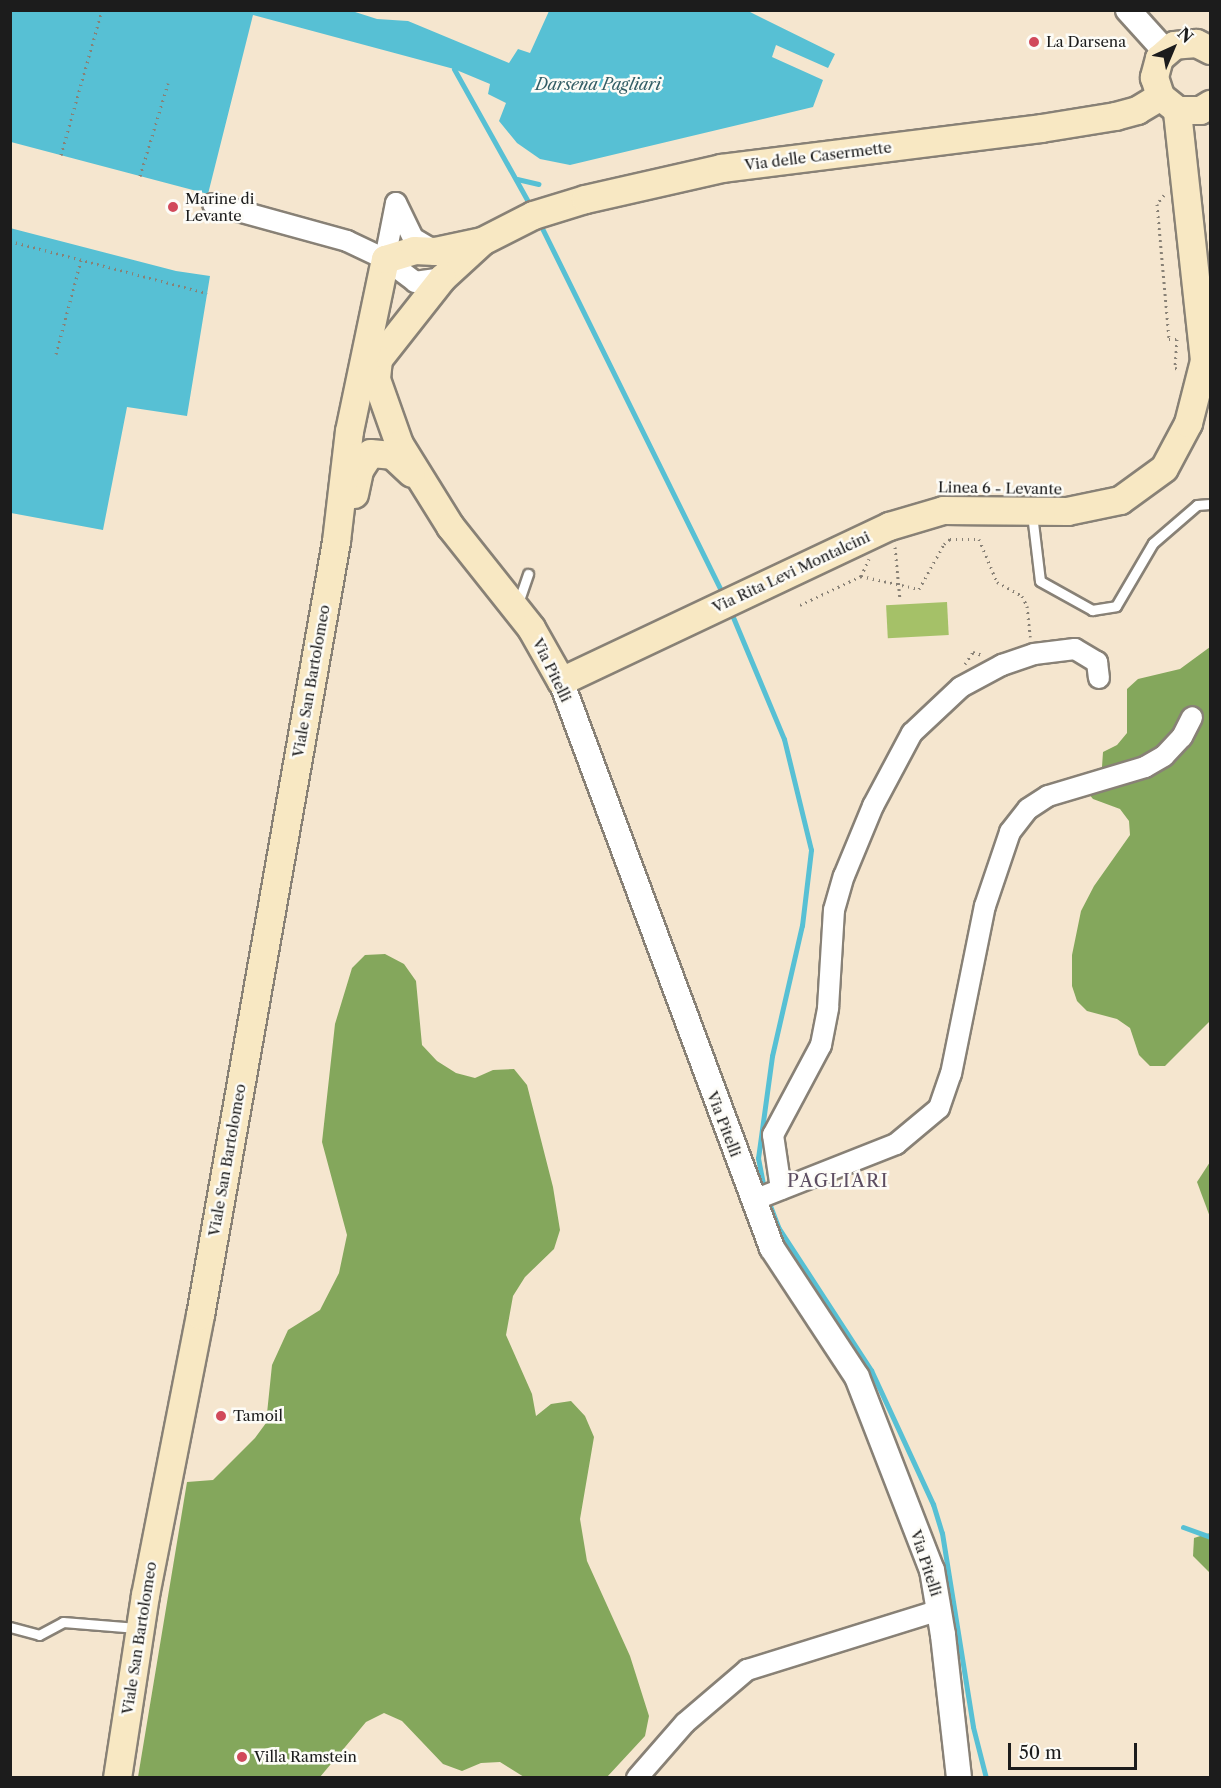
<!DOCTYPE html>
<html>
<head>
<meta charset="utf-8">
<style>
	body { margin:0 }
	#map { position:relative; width:1221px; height:1788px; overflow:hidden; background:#f5e6cf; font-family:"Libre Caslon Text",serif }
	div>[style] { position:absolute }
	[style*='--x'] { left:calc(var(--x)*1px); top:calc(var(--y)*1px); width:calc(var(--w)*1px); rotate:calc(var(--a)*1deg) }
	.green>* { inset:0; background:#a5c168; transform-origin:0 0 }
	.forest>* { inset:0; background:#84a75c }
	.water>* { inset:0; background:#57c0d4 }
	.stream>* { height:5px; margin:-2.5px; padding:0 2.5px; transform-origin:2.5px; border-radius:2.5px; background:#57c0d4 }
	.path>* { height:3px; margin-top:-1.5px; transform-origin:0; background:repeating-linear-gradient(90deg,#888176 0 1.5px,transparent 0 6px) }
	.roads { filter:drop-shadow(2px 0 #888176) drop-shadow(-2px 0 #888176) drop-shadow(0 2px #888176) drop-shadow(0 -2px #888176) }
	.service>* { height:9px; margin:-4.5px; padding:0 4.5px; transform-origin:4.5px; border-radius:4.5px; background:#fff }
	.minor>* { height:20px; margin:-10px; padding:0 10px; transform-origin:10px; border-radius:10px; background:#fff }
	.tertiary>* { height:24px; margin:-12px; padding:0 12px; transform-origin:12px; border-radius:12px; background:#fff }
	.secondary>* { height:27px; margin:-13.5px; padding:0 13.5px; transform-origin:13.5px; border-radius:13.5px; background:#f8e8c3 }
	.dots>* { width:16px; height:16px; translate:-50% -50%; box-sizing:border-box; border:3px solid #fdfcf7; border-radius:50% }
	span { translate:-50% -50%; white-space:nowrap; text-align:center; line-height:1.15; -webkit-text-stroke:5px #fdfcf7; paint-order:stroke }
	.poi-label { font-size:15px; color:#1c1c1c }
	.left { translate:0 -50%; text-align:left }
	.street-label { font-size:15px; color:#1c1c1c }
	.water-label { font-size:16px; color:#345e66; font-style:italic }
	.quarter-label { font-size:18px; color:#5d4e62; letter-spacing:1.5px }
	.frame { position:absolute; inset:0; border:12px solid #1c1c1c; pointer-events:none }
	.north { position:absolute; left:1143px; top:18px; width:60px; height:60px; -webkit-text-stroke:4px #fdfcf7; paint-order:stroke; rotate:44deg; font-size:16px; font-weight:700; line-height:24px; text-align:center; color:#1c1c1c }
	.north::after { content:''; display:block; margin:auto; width:21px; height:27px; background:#1c1c1c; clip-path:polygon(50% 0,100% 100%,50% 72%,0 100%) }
	.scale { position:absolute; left:1008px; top:1743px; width:129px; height:27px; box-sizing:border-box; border:3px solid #1c1c1c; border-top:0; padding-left:8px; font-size:18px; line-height:21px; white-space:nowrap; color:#1c1c1c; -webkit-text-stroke:4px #fdfcf7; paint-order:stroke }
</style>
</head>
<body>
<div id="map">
	<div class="green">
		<div style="left:947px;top:602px;width:33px;height:61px;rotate:87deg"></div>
	</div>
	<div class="forest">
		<div style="clip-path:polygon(1210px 647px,1210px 1021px,1165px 1066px,1150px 1066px,1139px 1055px,1130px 1028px,1117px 1019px,1087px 1011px,1077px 1001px,1072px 986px,1072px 955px,1081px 911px,1094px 886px,1130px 835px,1129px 821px,1120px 809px,1093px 799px,1083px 787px,1102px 767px,1103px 752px,1117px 745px,1127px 733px,1127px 689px,1138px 679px,1180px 669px)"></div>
		<div style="clip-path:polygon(385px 954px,404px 964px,416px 981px,422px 1045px,437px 1061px,456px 1073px,475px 1078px,493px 1070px,514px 1069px,527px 1085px,553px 1187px,560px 1230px,554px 1249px,525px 1277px,513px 1296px,506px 1335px,532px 1394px,536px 1416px,551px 1404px,571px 1401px,585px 1416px,594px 1437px,580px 1519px,587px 1561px,630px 1656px,649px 1716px,645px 1736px,607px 1777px,524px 1777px,500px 1762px,481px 1763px,462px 1771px,443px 1764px,402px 1721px,384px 1713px,366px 1722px,320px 1777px,138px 1777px,187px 1482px,213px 1480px,255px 1438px,266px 1423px,272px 1365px,288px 1330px,320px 1310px,339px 1273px,347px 1235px,322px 1142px,335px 1024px,352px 968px,365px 955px)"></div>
		<div style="clip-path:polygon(1210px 1162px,1210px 1217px,1197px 1182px)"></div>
		<div style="clip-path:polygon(1210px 1533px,1210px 1573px,1193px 1556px,1194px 1538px)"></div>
	</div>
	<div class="water">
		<div style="clip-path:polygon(10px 11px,352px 11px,377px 19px,408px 21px,509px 63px,518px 49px,530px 53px,549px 11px,748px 11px,835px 54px,828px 68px,776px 45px,772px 57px,823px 80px,813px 107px,570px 165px,540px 159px,517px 143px,499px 121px,506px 103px,488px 94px,490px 84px,454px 69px,253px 15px,208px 194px,11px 142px)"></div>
		<div style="clip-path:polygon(10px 228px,176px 271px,210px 276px,187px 416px,127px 407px,103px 530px,11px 513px)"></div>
	</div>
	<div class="stream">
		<div style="--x:454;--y:69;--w:158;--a:60.8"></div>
		<div style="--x:517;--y:179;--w:22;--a:13"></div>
		<div style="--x:538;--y:220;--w:420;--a:63.7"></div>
		<div style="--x:730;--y:610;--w:140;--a:67.3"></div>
		<div style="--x:784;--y:739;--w:114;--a:76.3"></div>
		<div style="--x:811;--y:850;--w:76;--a:96.8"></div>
		<div style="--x:802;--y:925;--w:134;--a:102.9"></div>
		<div style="--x:772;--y:1056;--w:103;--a:97.8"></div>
		<div style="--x:758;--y:1158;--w:33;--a:79"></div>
		<div style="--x:764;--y:1190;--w:40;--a:69"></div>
		<div style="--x:778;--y:1227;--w:171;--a:57"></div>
		<div style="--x:871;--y:1370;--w:148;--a:65.2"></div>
		<div style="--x:933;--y:1504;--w:30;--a:73"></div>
		<div style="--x:942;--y:1533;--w:196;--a:80.9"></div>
		<div style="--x:973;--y:1727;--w:53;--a:75.7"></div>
		<div style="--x:1183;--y:1527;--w:29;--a:20"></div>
	</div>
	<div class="path">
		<div style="--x:10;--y:17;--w:7;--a:-74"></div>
		<div style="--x:61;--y:155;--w:151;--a:-74.2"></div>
		<div style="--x:140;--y:176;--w:97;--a:-73.2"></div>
		<div style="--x:1164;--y:195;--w:11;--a:128"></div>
		<div style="--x:1157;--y:204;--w:136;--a:84.9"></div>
		<div style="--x:1169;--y:339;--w:8;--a:0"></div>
		<div style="--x:1177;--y:339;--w:29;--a:94"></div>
		<div style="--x:1175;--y:368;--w:5;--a:11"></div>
		<div style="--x:10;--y:241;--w:204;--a:14.8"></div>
		<div style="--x:56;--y:354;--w:97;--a:-75.1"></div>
		<div style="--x:895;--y:547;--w:53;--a:84.6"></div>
		<div style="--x:861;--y:576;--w:59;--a:12.6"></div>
		<div style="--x:919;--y:589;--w:51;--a:-60.9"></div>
		<div style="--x:944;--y:544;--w:8;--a:-40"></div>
		<div style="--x:950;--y:539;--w:29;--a:0"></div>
		<div style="--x:979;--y:539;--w:47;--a:67.3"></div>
		<div style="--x:997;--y:582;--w:29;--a:29"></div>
		<div style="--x:1022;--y:596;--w:11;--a:63"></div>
		<div style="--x:1027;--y:606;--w:31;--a:84"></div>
		<div style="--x:800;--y:605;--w:68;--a:-25.4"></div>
		<div style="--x:861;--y:576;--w:19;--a:-65"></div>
		<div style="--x:965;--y:664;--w:14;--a:-56"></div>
		<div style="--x:973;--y:652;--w:9;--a:18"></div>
	</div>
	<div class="roads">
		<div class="service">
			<div style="--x:1032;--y:514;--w:67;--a:83.2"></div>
			<div style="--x:1040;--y:581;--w:60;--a:29.1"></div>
			<div style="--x:1092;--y:610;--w:24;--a:-9"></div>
			<div style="--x:1116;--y:606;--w:73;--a:-59.6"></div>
			<div style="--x:1153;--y:543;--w:58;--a:-40.8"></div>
			<div style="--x:1197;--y:505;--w:13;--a:-4"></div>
			<div style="--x:517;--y:606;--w:34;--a:-71"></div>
			<div style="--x:10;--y:1627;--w:30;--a:15"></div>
			<div style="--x:39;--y:1635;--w:27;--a:-28"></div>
			<div style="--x:63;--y:1622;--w:74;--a:4.6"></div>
		</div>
		<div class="minor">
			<div style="--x:396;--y:203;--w:39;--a:64"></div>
			<div style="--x:413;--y:238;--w:26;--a:31"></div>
			<div style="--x:213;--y:204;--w:139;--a:15.4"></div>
			<div style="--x:347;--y:241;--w:42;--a:25.3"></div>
			<div style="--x:385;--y:259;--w:38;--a:37"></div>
			<div style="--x:415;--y:282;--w:27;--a:-8"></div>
			<div style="--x:385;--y:259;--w:57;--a:-78.9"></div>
			<div style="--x:781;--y:1189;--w:55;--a:-98.4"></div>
			<div style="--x:773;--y:1135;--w:102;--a:-61.9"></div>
			<div style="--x:821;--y:1045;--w:38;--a:-79"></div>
			<div style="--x:828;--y:1008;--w:98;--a:-86.5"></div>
			<div style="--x:834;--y:910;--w:35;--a:-74"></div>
			<div style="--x:844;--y:876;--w:76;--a:-67.5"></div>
			<div style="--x:873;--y:806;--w:83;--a:-61.9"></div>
			<div style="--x:912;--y:733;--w:67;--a:-43.2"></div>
			<div style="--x:961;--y:687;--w:47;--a:-28.2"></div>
			<div style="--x:1002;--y:665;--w:34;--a:-19"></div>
			<div style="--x:1034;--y:654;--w:41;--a:-7"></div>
			<div style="--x:1075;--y:649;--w:26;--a:31"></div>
			<div style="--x:1097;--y:662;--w:16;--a:83"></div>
			<div style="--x:754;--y:1200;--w:153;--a:-21.5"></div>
			<div style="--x:896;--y:1144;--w:56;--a:-39.9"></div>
			<div style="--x:939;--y:1108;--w:36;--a:-71"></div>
			<div style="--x:951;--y:1074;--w:171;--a:-78.6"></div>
			<div style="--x:985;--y:906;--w:78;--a:-71.3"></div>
			<div style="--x:1010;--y:832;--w:29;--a:-52"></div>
			<div style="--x:1028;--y:809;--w:24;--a:-33"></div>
			<div style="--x:1048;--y:796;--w:101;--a:-16.6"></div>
			<div style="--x:1145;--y:767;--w:22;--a:-30"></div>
			<div style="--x:1164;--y:756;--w:26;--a:-47"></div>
			<div style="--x:1182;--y:737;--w:22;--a:-63"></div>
			<div style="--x:637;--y:1778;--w:73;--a:-48.9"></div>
			<div style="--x:685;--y:1723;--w:82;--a:-40.5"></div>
			<div style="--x:747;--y:1670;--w:202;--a:-17.3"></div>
		</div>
		<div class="tertiary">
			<div style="--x:1128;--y:10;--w:55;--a:47.9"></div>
			<div style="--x:561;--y:681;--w:605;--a:69.59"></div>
			<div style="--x:772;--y:1248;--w:154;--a:56.6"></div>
			<div style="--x:857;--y:1377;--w:207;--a:68.8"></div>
			<div style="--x:932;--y:1570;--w:66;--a:80.4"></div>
			<div style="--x:943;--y:1635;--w:144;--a:83.6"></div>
		</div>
		<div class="secondary">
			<div style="--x:1210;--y:50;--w:16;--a:-153"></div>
			<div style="--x:1196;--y:43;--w:22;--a:175"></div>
			<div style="--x:1174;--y:45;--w:20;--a:139"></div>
			<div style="--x:1159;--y:58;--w:20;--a:105"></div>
			<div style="--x:1154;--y:77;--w:20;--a:72"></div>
			<div style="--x:1160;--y:96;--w:22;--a:39"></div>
			<div style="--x:1177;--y:110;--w:23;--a:0"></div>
			<div style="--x:1200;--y:110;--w:12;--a:-31"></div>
			<div style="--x:481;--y:242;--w:53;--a:137.3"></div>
			<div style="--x:442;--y:278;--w:103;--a:128.3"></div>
			<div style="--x:378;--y:359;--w:20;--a:96"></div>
			<div style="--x:376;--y:379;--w:69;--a:70.5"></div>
			<div style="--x:399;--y:444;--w:97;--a:58.1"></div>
			<div style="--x:450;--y:526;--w:130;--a:51.5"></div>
			<div style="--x:531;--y:628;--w:61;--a:60.5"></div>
			<div style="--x:561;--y:681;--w:363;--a:-25.3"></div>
			<div style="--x:889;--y:526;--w:56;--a:-16.5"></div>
			<div style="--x:943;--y:510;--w:124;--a:0.5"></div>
			<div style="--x:1067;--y:511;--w:54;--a:-11.7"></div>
			<div style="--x:1120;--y:500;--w:54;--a:-36"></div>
			<div style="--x:1164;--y:468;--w:51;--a:-61.9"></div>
			<div style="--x:1188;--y:423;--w:65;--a:-75.7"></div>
			<div style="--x:1204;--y:360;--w:251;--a:-96.2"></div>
			<div style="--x:354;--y:494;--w:25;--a:-78"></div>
			<div style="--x:359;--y:470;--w:20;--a:-57"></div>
			<div style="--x:370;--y:453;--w:22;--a:5"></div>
			<div style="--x:392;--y:455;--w:26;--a:43"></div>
			<div style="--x:117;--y:1778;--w:185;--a:-81.3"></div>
			<div style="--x:145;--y:1595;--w:285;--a:-78.9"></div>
			<div style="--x:200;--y:1315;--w:786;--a:-80.03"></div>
			<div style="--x:336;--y:541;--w:111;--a:-83.3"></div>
			<div style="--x:349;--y:431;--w:176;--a:-78.2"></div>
			<div style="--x:385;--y:259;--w:30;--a:-17"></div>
			<div style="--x:414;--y:250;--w:21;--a:3"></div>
			<div style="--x:435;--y:251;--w:48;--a:-12"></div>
			<div style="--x:482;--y:241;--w:57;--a:-27"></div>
			<div style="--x:533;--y:215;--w:54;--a:-17.1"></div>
			<div style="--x:585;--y:199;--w:139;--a:-12.8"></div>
			<div style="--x:721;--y:168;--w:322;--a:-7.1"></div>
			<div style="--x:1041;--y:128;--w:75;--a:-9.2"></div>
			<div style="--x:1115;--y:116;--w:23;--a:-15"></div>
			<div style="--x:1137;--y:110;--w:27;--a:-31"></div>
		</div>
	</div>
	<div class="dots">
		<div style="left:1034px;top:42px;background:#d1495b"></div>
		<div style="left:173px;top:207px;background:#d1495b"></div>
		<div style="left:221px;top:1416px;background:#d1495b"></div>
		<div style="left:242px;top:1757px;background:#d1495b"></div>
	</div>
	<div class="poi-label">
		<span class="left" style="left:1046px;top:42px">La Darsena</span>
		<span class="left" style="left:185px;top:207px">Marine di<br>Levante</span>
		<span class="left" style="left:233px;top:1416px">Tamoil</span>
		<span class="left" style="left:254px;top:1757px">Villa Ramstein</span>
	</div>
	<div class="street-label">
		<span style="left:818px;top:156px;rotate:-7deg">Via delle Casermette</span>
		<span style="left:1000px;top:488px;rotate:1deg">Linea 6 - Levante</span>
		<span style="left:791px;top:572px;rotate:-25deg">Via Rita Levi Montalcini</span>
		<span style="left:552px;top:670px;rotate:64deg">Via Pitelli</span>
		<span style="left:311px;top:681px;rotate:-80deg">Viale San Bartolomeo</span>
		<span style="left:724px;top:1124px;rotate:69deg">Via Pitelli</span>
		<span style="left:227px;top:1160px;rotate:-80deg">Viale San Bartolomeo</span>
		<span style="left:926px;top:1563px;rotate:72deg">Via Pitelli</span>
		<span style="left:139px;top:1638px;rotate:-81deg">Viale San Bartolomeo</span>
	</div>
	<div class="water-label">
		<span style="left:598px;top:84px">Darsena Pagliari</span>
	</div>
	<div class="quarter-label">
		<span style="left:838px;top:1181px">PAGLIARI</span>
	</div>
	<div class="frame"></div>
	<div class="north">N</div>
	<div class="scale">50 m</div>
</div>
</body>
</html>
